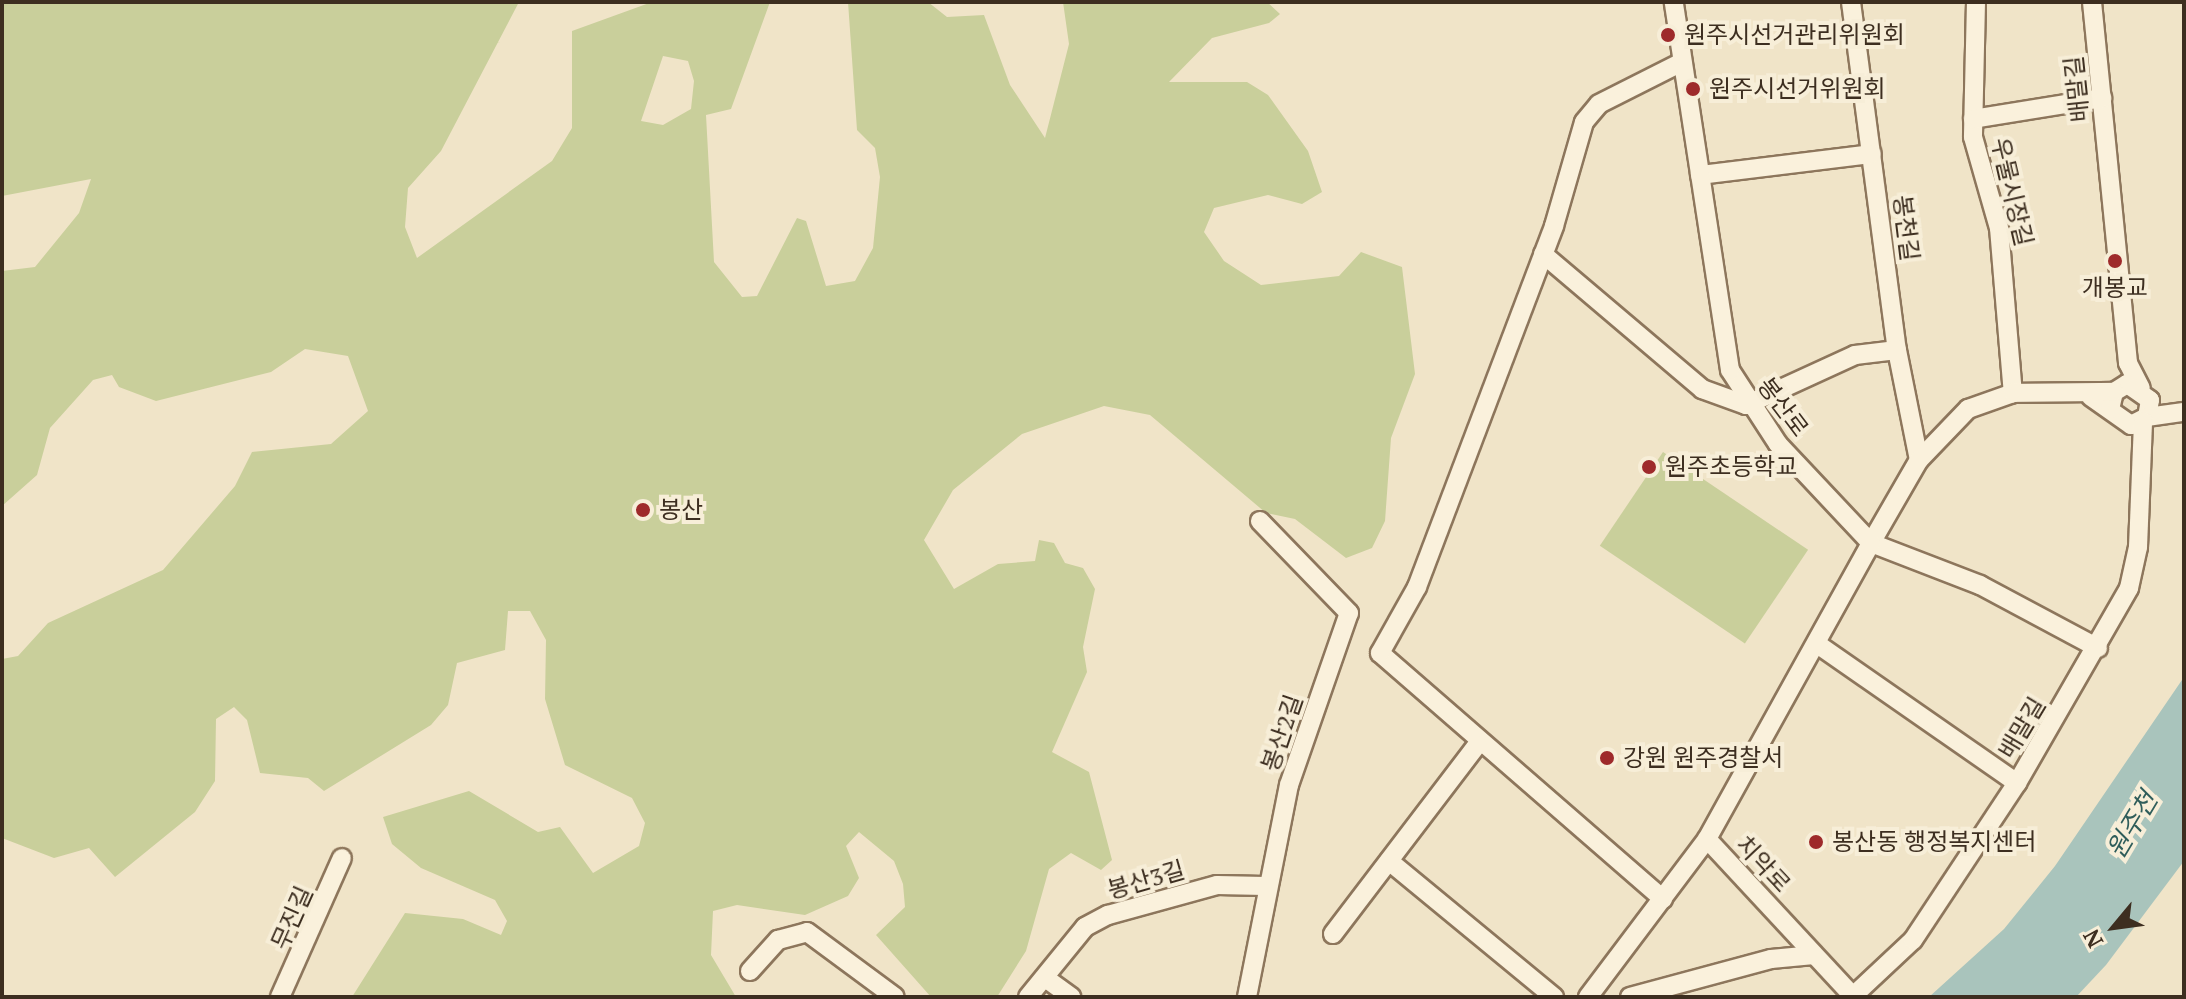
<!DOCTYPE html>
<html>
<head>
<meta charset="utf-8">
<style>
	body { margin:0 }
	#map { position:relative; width:2186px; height:999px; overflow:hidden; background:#f0e4c8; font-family:"PT Serif","Noto Sans KR",serif }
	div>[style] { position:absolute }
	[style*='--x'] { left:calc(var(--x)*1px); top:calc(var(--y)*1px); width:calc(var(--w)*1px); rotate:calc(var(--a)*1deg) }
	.green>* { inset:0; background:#c9cf9b; transform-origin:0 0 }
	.water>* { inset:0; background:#a9c4bc }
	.roads { filter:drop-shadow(2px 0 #8d765c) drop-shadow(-2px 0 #8d765c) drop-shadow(0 2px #8d765c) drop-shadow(0 -2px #8d765c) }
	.minor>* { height:18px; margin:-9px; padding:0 9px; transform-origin:9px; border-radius:9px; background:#faf1dc }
	.dots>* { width:22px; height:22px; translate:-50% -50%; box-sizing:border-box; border:4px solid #f7eed8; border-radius:50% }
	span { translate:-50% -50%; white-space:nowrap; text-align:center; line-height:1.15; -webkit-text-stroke:8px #f7eed8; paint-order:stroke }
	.poi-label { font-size:24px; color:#3d2e20 }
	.left { translate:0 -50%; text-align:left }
	.street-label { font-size:24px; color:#3d2e20 }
	.water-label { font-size:26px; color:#2f5d5a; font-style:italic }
	.frame { position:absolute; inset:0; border:4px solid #3d2e20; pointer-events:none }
	.north { position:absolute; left:2074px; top:887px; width:80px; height:80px; -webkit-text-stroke:6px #f7eed8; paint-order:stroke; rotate:241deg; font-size:22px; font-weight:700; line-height:32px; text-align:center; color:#3d2e20 }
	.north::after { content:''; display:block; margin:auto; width:28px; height:36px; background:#3d2e20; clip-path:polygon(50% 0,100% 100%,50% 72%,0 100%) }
</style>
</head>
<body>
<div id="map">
	<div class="green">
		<div style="clip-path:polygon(evenodd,2px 2px,519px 2px,441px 151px,408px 188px,405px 227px,417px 258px,552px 161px,572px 128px,572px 31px,652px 2px,770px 2px,731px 109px,706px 115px,714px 262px,742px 297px,757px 296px,797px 218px,806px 221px,826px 286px,855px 281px,873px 248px,880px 177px,875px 148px,857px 130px,848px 2px,928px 2px,947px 17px,984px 15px,1010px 85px,1045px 138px,1069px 44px,1063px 2px,1267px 2px,1280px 14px,1269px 23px,1212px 38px,1169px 82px,1247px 82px,1268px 95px,1308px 151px,1322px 192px,1302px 204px,1268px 195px,1214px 208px,1204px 232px,1224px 261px,1261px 285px,1339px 276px,1361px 252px,1402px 267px,1415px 374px,1391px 438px,1385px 521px,1372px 548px,1346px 558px,1295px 519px,1266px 513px,1150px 415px,1104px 406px,1022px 434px,953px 490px,924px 540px,954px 589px,998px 564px,1035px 561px,1039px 540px,1054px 543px,1065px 563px,1083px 568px,1095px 589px,1083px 647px,1087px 672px,1052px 752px,1089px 772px,1112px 860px,1101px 870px,1071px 853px,1049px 869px,1026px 951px,997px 997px,931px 997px,876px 935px,905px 907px,903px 884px,894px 861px,859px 832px,846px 846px,859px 878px,848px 896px,805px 915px,737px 905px,713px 911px,711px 955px,736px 997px,352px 997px,405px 913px,463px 919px,501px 935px,507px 921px,495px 900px,421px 868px,392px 844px,383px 817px,469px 791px,538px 832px,560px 827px,593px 873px,639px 846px,645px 823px,632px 798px,565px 765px,545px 699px,546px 640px,530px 611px,508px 611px,505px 650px,457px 663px,448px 705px,431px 725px,324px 791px,308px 778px,260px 773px,247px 720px,234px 707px,216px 719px,215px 781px,195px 812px,115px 877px,89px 848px,54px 858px,2px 838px,2px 659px,18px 656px,48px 623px,163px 570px,235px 486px,252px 452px,331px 444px,368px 411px,348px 356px,305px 349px,271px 372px,156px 401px,119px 387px,112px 375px,93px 380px,50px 428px,37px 475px,2px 506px,2px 271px,35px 267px,79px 213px,91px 179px,2px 196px,2px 2px,663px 56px,688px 61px,694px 81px,691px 109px,663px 125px,641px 121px,663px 56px)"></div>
		<div style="left:1663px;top:452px;width:175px;height:113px;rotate:34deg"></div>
	</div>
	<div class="water">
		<div style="clip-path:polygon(2184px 677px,2184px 861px,2106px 965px,2076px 997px,1929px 997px,2004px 929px,2055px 866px)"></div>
	</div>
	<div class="roads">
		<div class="minor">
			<div style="--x:1851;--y:2;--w:351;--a:82.5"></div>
			<div style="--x:1897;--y:350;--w:112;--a:78.7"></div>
			<div style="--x:1976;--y:2;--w:135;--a:91.3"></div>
			<div style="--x:1973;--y:137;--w:95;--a:74.1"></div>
			<div style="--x:1999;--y:228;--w:166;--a:85.2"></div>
			<div style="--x:2092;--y:2;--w:363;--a:84.3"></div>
			<div style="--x:2128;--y:363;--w:28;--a:63"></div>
			<div style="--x:1973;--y:119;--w:131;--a:-9.2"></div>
			<div style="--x:1700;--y:175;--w:173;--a:-7"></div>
			<div style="--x:1543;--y:254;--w:209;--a:40.3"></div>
			<div style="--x:1702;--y:389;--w:47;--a:20"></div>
			<div style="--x:1746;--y:405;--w:120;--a:-24.6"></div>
			<div style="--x:1855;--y:355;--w:42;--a:-6.8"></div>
			<div style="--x:2091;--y:397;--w:49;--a:35"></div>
			<div style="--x:2131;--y:425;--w:18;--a:-27"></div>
			<div style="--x:2147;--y:417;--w:17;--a:-80"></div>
			<div style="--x:2150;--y:400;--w:28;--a:-145"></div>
			<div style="--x:2127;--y:384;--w:15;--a:148"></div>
			<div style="--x:2114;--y:392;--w:18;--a:103"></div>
			<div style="--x:2147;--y:417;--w:37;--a:-8"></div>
			<div style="--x:1820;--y:646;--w:240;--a:34.8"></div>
			<div style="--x:2098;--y:648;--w:134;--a:-151.9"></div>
			<div style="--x:1980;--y:585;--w:117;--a:-158.9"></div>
			<div style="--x:1871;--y:543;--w:96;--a:-60"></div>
			<div style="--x:1919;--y:460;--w:71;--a:-46.1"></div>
			<div style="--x:1968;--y:409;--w:48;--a:-19.6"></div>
			<div style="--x:2013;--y:393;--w:101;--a:-0.6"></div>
			<div style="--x:1707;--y:839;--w:216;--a:47.1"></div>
			<div style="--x:1389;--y:861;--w:214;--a:39.5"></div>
			<div style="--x:1663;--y:899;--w:375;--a:-139"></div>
			<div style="--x:1380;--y:653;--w:76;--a:-60.7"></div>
			<div style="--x:1417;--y:587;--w:386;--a:-69.2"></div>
			<div style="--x:1554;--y:226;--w:108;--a:-73.9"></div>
			<div style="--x:1584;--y:122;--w:23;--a:-50"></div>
			<div style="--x:1599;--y:104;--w:93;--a:-26.8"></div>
			<div style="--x:1333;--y:934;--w:238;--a:-52.7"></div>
			<div style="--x:750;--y:971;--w:42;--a:-47.9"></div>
			<div style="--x:778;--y:940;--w:30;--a:-15"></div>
			<div style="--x:807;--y:932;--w:109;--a:36.5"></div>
			<div style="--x:1048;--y:980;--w:29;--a:36"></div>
			<div style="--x:280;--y:997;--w:152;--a:-66"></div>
			<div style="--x:1028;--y:997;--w:90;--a:-50.8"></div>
			<div style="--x:1085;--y:927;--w:26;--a:-28"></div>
			<div style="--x:1108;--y:915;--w:113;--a:-15.4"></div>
			<div style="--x:1217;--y:885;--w:48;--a:1.2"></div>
			<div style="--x:1247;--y:997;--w:216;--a:-78.8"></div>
			<div style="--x:1289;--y:785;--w:182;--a:-70.8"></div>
			<div style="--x:1349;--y:613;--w:128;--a:-134.1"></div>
			<div style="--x:1588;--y:997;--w:198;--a:-53"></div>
			<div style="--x:1707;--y:839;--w:338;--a:-61"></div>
			<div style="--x:1871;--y:543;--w:136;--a:-133.2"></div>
			<div style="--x:1778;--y:444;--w:88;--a:-123"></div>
			<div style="--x:1730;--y:370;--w:372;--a:-98.7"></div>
			<div style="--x:1630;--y:997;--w:146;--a:-15.1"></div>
			<div style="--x:1771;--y:959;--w:43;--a:-5.3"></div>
			<div style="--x:1852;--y:997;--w:83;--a:-43.1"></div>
			<div style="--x:1913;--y:940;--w:188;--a:-56.5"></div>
			<div style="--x:2017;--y:783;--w:225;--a:-60.1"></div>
			<div style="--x:2129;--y:588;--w:42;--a:-77.6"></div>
			<div style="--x:2138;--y:547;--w:126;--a:-87.7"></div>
		</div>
	</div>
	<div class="dots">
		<div style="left:1668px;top:35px;background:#9e2a2b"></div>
		<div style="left:1693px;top:89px;background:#9e2a2b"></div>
		<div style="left:2115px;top:261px;background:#9e2a2b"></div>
		<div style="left:1649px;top:467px;background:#9e2a2b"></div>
		<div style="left:643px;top:510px;background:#9e2a2b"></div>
		<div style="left:1607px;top:758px;background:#9e2a2b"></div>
		<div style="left:1816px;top:842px;background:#9e2a2b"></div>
	</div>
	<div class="poi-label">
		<span class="left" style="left:1684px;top:35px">원주시선거관리위원회</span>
		<span class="left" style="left:1709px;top:89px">원주시선거위원회</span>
		<span style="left:2115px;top:288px">개봉교</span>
		<span class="left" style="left:1665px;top:467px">원주초등학교</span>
		<span class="left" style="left:659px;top:510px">봉산</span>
		<span class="left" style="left:1623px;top:758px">강원 원주경찰서</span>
		<span class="left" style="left:1832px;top:842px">봉산동 행정복지센터</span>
	</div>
	<div class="street-label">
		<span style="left:2077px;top:89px;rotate:-96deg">배말길</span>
		<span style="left:2012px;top:192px;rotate:77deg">우물시장길</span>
		<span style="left:1906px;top:228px;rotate:83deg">봉천길</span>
		<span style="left:1783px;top:407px;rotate:53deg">봉산로</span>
		<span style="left:2022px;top:728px;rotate:-59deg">배말길</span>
		<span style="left:1282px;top:733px;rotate:-71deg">봉산2길</span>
		<span style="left:1763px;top:864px;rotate:47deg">치악로</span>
		<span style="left:1146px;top:880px;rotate:-16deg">봉산3길</span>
		<span style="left:292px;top:918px;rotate:-66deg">무진길</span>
	</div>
	<div class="water-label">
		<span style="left:2132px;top:825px;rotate:-59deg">원주천</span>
	</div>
	<div class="frame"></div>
	<div class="north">N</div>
</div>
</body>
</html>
